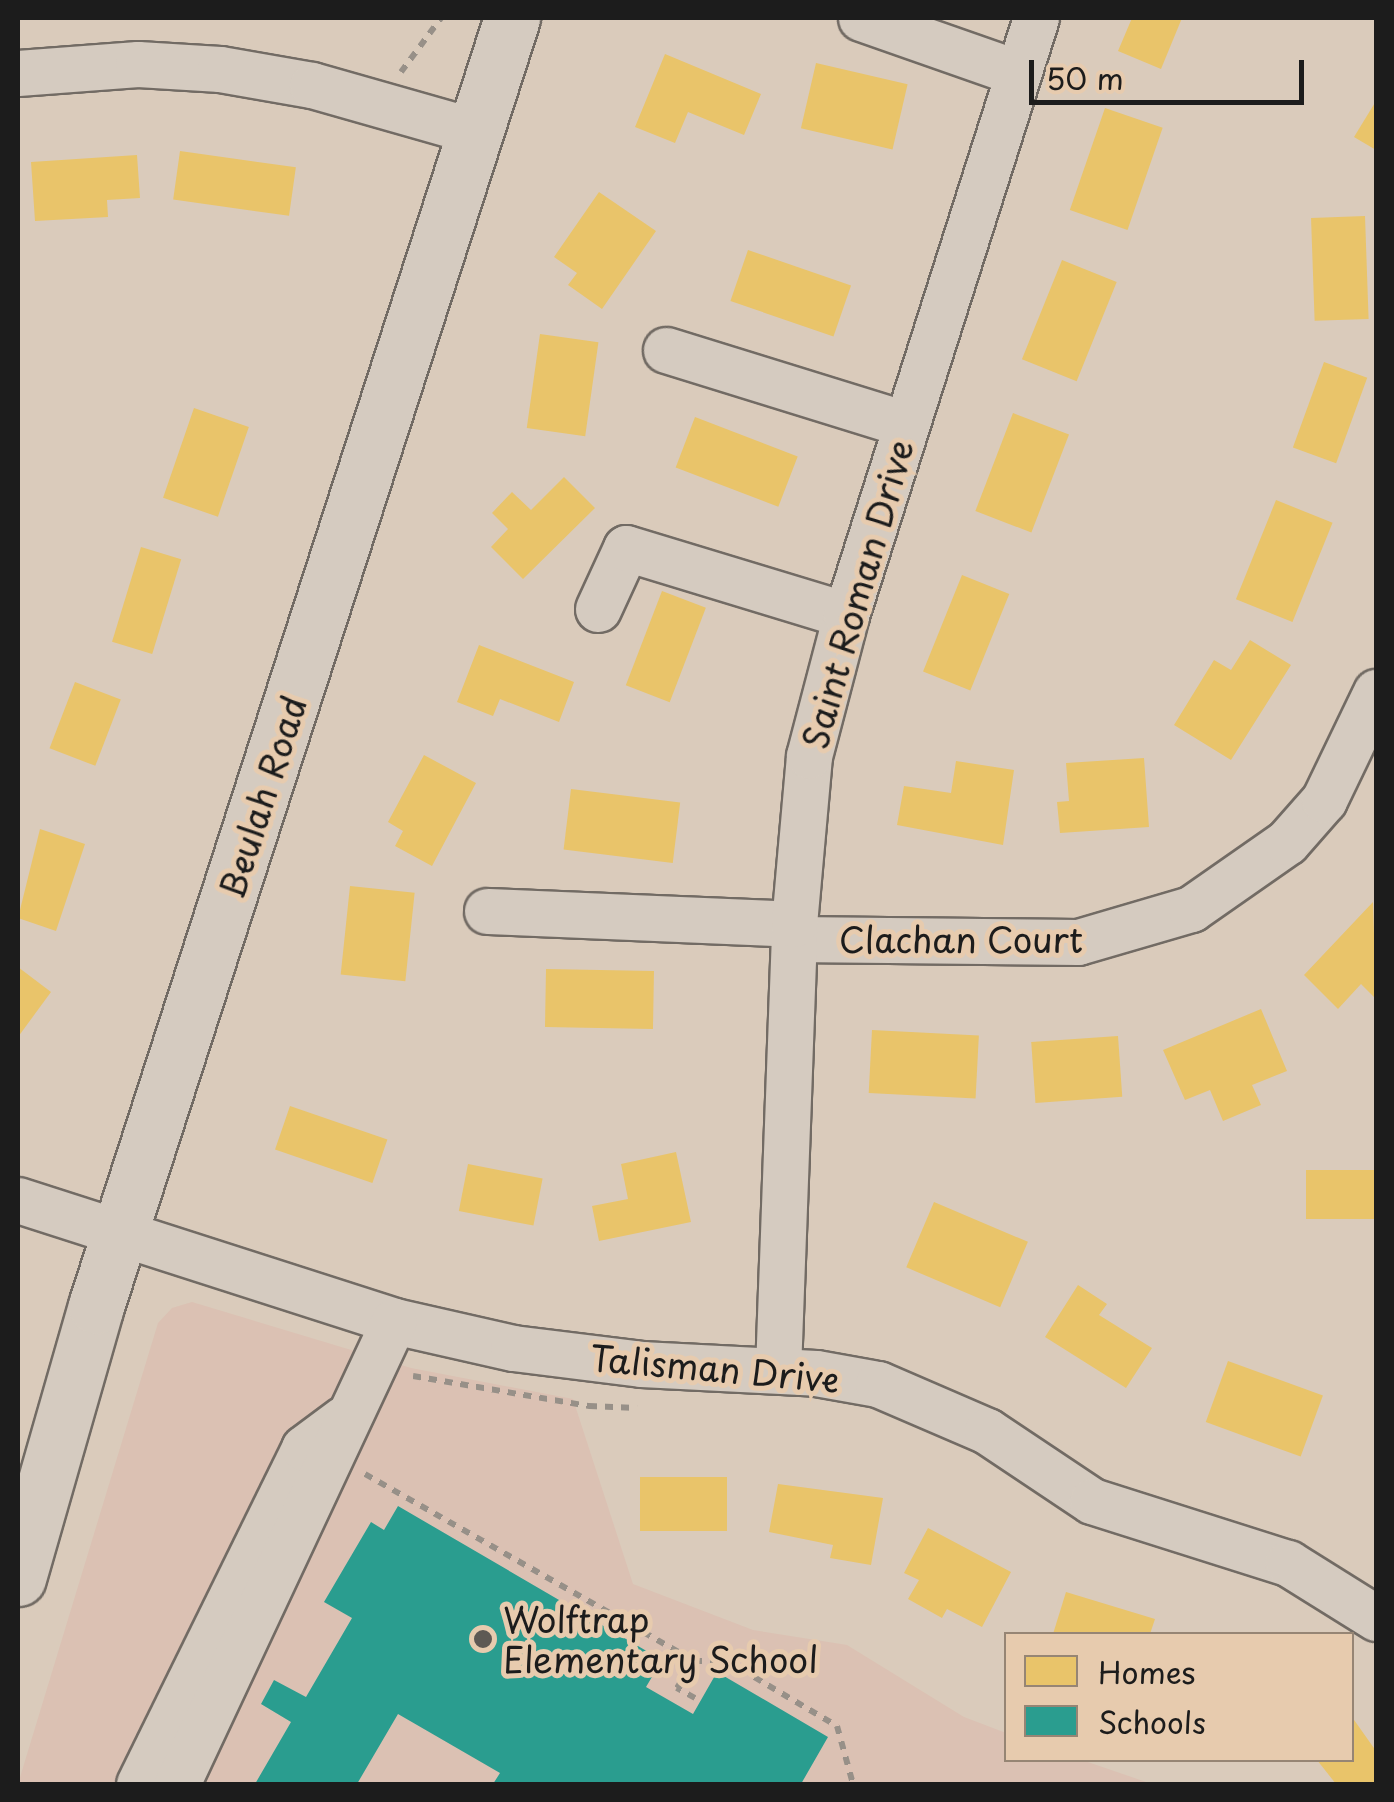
<!DOCTYPE html>
<html>
<head>
<meta charset="utf-8">
<style>
	body { margin:0 }
	#map { position:relative; width:1394px; height:1802px; overflow:hidden; background:#dacbbb; font-family:"Playpen Sans",sans-serif }
	div>[style] { position:absolute }
	[style*='--x'] { left:calc(var(--x)*1px); top:calc(var(--y)*1px); width:calc(var(--w)*1px); rotate:calc(var(--a)*1deg) }
	.built>* { inset:0; background:#dbc1b3 }
	.homes>* { inset:0; background:#e9c46a; transform-origin:0 0 }
	.schools>* { inset:0; background:#2a9d8f }
	.path>* { height:6px; margin-top:-3px; transform-origin:0; background:repeating-linear-gradient(90deg,#979088 0 8px,transparent 0 16px) }
	.roads { filter:drop-shadow(2px 0 #726b64) drop-shadow(-2px 0 #726b64) drop-shadow(0 2px #726b64) drop-shadow(0 -2px #726b64) }
	.minor>* { height:45px; margin:-22.5px; padding:0 22.5px; transform-origin:22.5px; border-radius:22.5px; background:#d5cbc0 }
	.major>* { height:55px; margin:-27.5px; padding:0 27.5px; transform-origin:27.5px; border-radius:27.5px; background:#d5cbc0 }
	.dots>* { width:28px; height:28px; translate:-50% -50%; box-sizing:border-box; border:5px solid #e7cbae; border-radius:50% }
	span { translate:-50% -50%; white-space:nowrap; text-align:center; line-height:1.15; -webkit-text-stroke:10px #e7cbae; paint-order:stroke }
	.street-label { font-size:35px; color:#1c1c1c }
	.poi-label { font-size:35px; color:#1c1c1c }
	.left { translate:0 -50%; text-align:left }
	.frame { position:absolute; inset:0; border:20px solid #1c1c1c; pointer-events:none }
	.legend { position:absolute; left:1004px; top:1632px; width:350px; height:130px; box-sizing:border-box; background:#e7cbae; border:2px solid #968574; margin:0; padding:12px 18px; list-style:none; font-size:30px; color:#1c1c1c }
	.legend li { display:flex; align-items:center; gap:20px; height:50px }
	.legend b { width:50px; border:2px solid #968574 }
	.scale { position:absolute; left:1029px; top:60px; width:275px; height:45px; box-sizing:border-box; border:5px solid #1c1c1c; border-top:0; padding-left:12px; font-size:30px; line-height:35px; white-space:nowrap; color:#1c1c1c; -webkit-text-stroke:8px #e7cbae; paint-order:stroke }
</style>
</head>
<body>
<div id="map">
	<div class="built">
		<div style="clip-path:polygon(192px 1302px,411px 1368px,573px 1399px,633px 1584px,753px 1630px,847px 1645px,964px 1717px,1006px 1733px,1006px 1760px,1082px 1760px,1152px 1784px,18px 1784px,158px 1323px,172px 1308px)"></div>
	</div>
	<div class="homes">
		<div style="clip-path:polygon(1132px 18px,1182px 18px,1161px 69px,1118px 51px)"></div>
		<div style="clip-path:polygon(665px 54px,761px 94px,744px 135px,688px 112px,675px 143px,635px 127px)"></div>
		<div style="left:816px;top:63px;width:94px;height:67px;rotate:13deg"></div>
		<div style="clip-path:polygon(1376px 101px,1376px 150px,1354px 137px)"></div>
		<div style="left:1105px;top:108px;width:61px;height:108px;rotate:19deg"></div>
		<div style="left:180px;top:151px;width:117px;height:49px;rotate:8deg"></div>
		<div style="clip-path:polygon(137px 155px,140px 198px,107px 200px,108px 217px,35px 221px,31px 162px)"></div>
		<div style="clip-path:polygon(599px 192px,656px 231px,602px 309px,568px 285px,577px 273px,554px 257px)"></div>
		<div style="left:1365px;top:216px;width:103px;height:54px;rotate:88deg"></div>
		<div style="left:748px;top:250px;width:109px;height:54px;rotate:19deg"></div>
		<div style="left:1062px;top:260px;width:59px;height:107px;rotate:22deg"></div>
		<div style="left:540px;top:334px;width:59px;height:95px;rotate:8deg"></div>
		<div style="left:1324px;top:362px;width:46px;height:91px;rotate:20deg"></div>
		<div style="left:194px;top:408px;width:58px;height:95px;rotate:19deg"></div>
		<div style="left:1013px;top:413px;width:60px;height:105px;rotate:21deg"></div>
		<div style="left:695px;top:417px;width:110px;height:54px;rotate:21deg"></div>
		<div style="clip-path:polygon(564px 477px,595px 508px,523px 579px,491px 547px,508px 529px,492px 513px,512px 492px,531px 510px)"></div>
		<div style="left:1276px;top:500px;width:61px;height:107px;rotate:22deg"></div>
		<div style="left:141px;top:547px;width:42px;height:99px;rotate:17deg"></div>
		<div style="left:962px;top:575px;width:51px;height:104px;rotate:22deg"></div>
		<div style="left:662px;top:591px;width:47px;height:101px;rotate:21deg"></div>
		<div style="clip-path:polygon(1250px 640px,1291px 665px,1231px 760px,1174px 725px,1214px 660px,1231px 670px)"></div>
		<div style="clip-path:polygon(479px 645px,574px 682px,559px 722px,500px 699px,493px 716px,457px 702px)"></div>
		<div style="left:75px;top:682px;width:49px;height:71px;rotate:21deg"></div>
		<div style="clip-path:polygon(424px 755px,476px 783px,432px 866px,395px 846px,403px 831px,388px 822px)"></div>
		<div style="clip-path:polygon(1144px 758px,1149px 827px,1060px 833px,1057px 802px,1069px 801px,1066px 763px)"></div>
		<div style="clip-path:polygon(956px 761px,1014px 770px,1003px 845px,897px 825px,904px 786px,951px 793px)"></div>
		<div style="left:571px;top:789px;width:110px;height:61px;rotate:7deg"></div>
		<div style="clip-path:polygon(40px 829px,85px 844px,56px 931px,18px 918px)"></div>
		<div style="left:350px;top:886px;width:65px;height:89px;rotate:6deg"></div>
		<div style="clip-path:polygon(1373px 902px,1376px 999px,1361px 984px,1338px 1009px,1304px 975px)"></div>
		<div style="clip-path:polygon(18px 967px,51px 992px,18px 1037px)"></div>
		<div style="left:546px;top:969px;width:108px;height:58px;rotate:1deg"></div>
		<div style="clip-path:polygon(1261px 1009px,1287px 1071px,1252px 1085px,1261px 1105px,1223px 1121px,1210px 1090px,1185px 1100px,1163px 1050px)"></div>
		<div style="left:872px;top:1030px;width:107px;height:63px;rotate:3deg"></div>
		<div style="left:1118px;top:1036px;width:61px;height:87px;rotate:86deg"></div>
		<div style="left:290px;top:1106px;width:103px;height:46px;rotate:19deg"></div>
		<div style="clip-path:polygon(676px 1152px,691px 1222px,599px 1241px,592px 1206px,628px 1199px,621px 1164px)"></div>
		<div style="left:468px;top:1164px;width:76px;height:48px;rotate:11deg"></div>
		<div style="left:1376px;top:1170px;width:49px;height:70px;rotate:90deg"></div>
		<div style="left:934px;top:1202px;width:102px;height:71px;rotate:23deg"></div>
		<div style="clip-path:polygon(1078px 1285px,1107px 1304px,1099px 1315px,1152px 1348px,1126px 1388px,1045px 1337px)"></div>
		<div style="left:1228px;top:1361px;width:101px;height:65px;rotate:20deg"></div>
		<div style="left:640px;top:1477px;width:87px;height:54px"></div>
		<div style="clip-path:polygon(778px 1484px,883px 1498px,871px 1565px,830px 1558px,833px 1545px,769px 1532px)"></div>
		<div style="clip-path:polygon(928px 1528px,1011px 1572px,982px 1627px,947px 1609px,942px 1618px,908px 1599px,919px 1580px,904px 1573px)"></div>
		<div style="clip-path:polygon(1066px 1592px,1155px 1619px,1150px 1634px,1053px 1634px)"></div>
		<div style="clip-path:polygon(1352px 1717px,1376px 1751px,1376px 1784px,1336px 1784px,1317px 1760px,1352px 1760px)"></div>
	</div>
	<div class="schools">
		<div style="clip-path:polygon(398px 1506px,662px 1660px,646px 1687px,693px 1714px,717px 1672px,828px 1737px,801px 1784px,493px 1784px,500px 1773px,398px 1714px,357px 1784px,255px 1784px,291px 1722px,261px 1704px,274px 1680px,306px 1697px,352px 1618px,324px 1602px,371px 1522px,384px 1530px)"></div>
	</div>
	<div class="path">
		<div style="--x:401;--y:72;--w:67;--a:-53.5"></div>
		<div style="--x:413;--y:1376;--w:179;--a:9.7"></div>
		<div style="--x:589;--y:1406;--w:48;--a:2.4"></div>
		<div style="--x:365;--y:1474;--w:378;--a:29.6"></div>
		<div style="--x:695;--y:1698;--w:21;--a:-151"></div>
		<div style="--x:677;--y:1688;--w:32;--a:-58"></div>
		<div style="--x:694;--y:1661;--w:33;--a:0"></div>
		<div style="--x:727;--y:1661;--w:128;--a:30.6"></div>
		<div style="--x:837;--y:1726;--w:60;--a:74.6"></div>
	</div>
	<div class="roads">
		<div class="minor">
			<div style="--x:861;--y:18;--w:166;--a:19.3"></div>
			<div style="--x:18;--y:73;--w:120;--a:-4.3"></div>
			<div style="--x:138;--y:64;--w:82;--a:3.5"></div>
			<div style="--x:220;--y:69;--w:93;--a:9.9"></div>
			<div style="--x:312;--y:85;--w:167;--a:15.9"></div>
			<div style="--x:666;--y:350;--w:250;--a:17.2"></div>
			<div style="--x:598;--y:609;--w:67;--a:-65.3"></div>
			<div style="--x:626;--y:548;--w:230;--a:16.9"></div>
			<div style="--x:487;--y:911;--w:307;--a:2.4"></div>
			<div style="--x:793;--y:939;--w:285;--a:0.6"></div>
			<div style="--x:1078;--y:942;--w:118;--a:-16.3"></div>
			<div style="--x:1191;--y:909;--w:117;--a:-34.9"></div>
			<div style="--x:1287;--y:842;--w:56;--a:-48.6"></div>
			<div style="--x:1324;--y:800;--w:120;--a:-64.3"></div>
			<div style="--x:18;--y:1200;--w:395;--a:17.8"></div>
			<div style="--x:394;--y:1321;--w:122;--a:12.8"></div>
			<div style="--x:513;--y:1348;--w:129;--a:7.1"></div>
			<div style="--x:641;--y:1364;--w:175;--a:2.9"></div>
			<div style="--x:816;--y:1373;--w:63;--a:10.1"></div>
			<div style="--x:878;--y:1384;--w:119;--a:23.3"></div>
			<div style="--x:987;--y:1431;--w:126;--a:33.7"></div>
			<div style="--x:1092;--y:1501;--w:206;--a:17.6"></div>
			<div style="--x:1288;--y:1563;--w:104;--a:32"></div>
			<div style="--x:778;--y:1370;--w:446;--a:-87.9"></div>
			<div style="--x:794;--y:924;--w:169;--a:-84.9"></div>
			<div style="--x:809;--y:756;--w:146;--a:-75.3"></div>
			<div style="--x:846;--y:615;--w:627;--a:-72.35"></div>
			<div style="--x:139;--y:1784;--w:374;--a:-63.8"></div>
			<div style="--x:304;--y:1448;--w:49;--a:-36.6"></div>
			<div style="--x:177;--y:1784;--w:511;--a:-64.89"></div>
		</div>
		<div class="major">
			<div style="--x:18;--y:1578;--w:283;--a:-74"></div>
			<div style="--x:96;--y:1306;--w:1354;--a:-72.1"></div>
		</div>
	</div>
	<div class="dots">
		<div style="left:483px;top:1639px;background:#5e5954"></div>
	</div>
	<div class="street-label">
		<span style="left:857px;top:594px;rotate:-74deg">Saint Roman Drive</span>
		<span style="left:262px;top:797px;rotate:-72deg">Beulah Road</span>
		<span style="left:961px;top:939px">Clachan Court</span>
		<span style="left:715px;top:1368px;rotate:5deg">Talisman Drive</span>
	</div>
	<div class="poi-label">
		<span class="left" style="left:503px;top:1639px">Wolftrap<br>Elementary School</span>
	</div>
	<div class="frame"></div>
	<ul class="legend">
	<li><b style="height:28px;background:#e9c46a"></b>Homes</li>
	<li><b style="height:28px;background:#2a9d8f"></b>Schools</li>
	</ul>
	<div class="scale">50 m</div>
</div>
</body>
</html>
